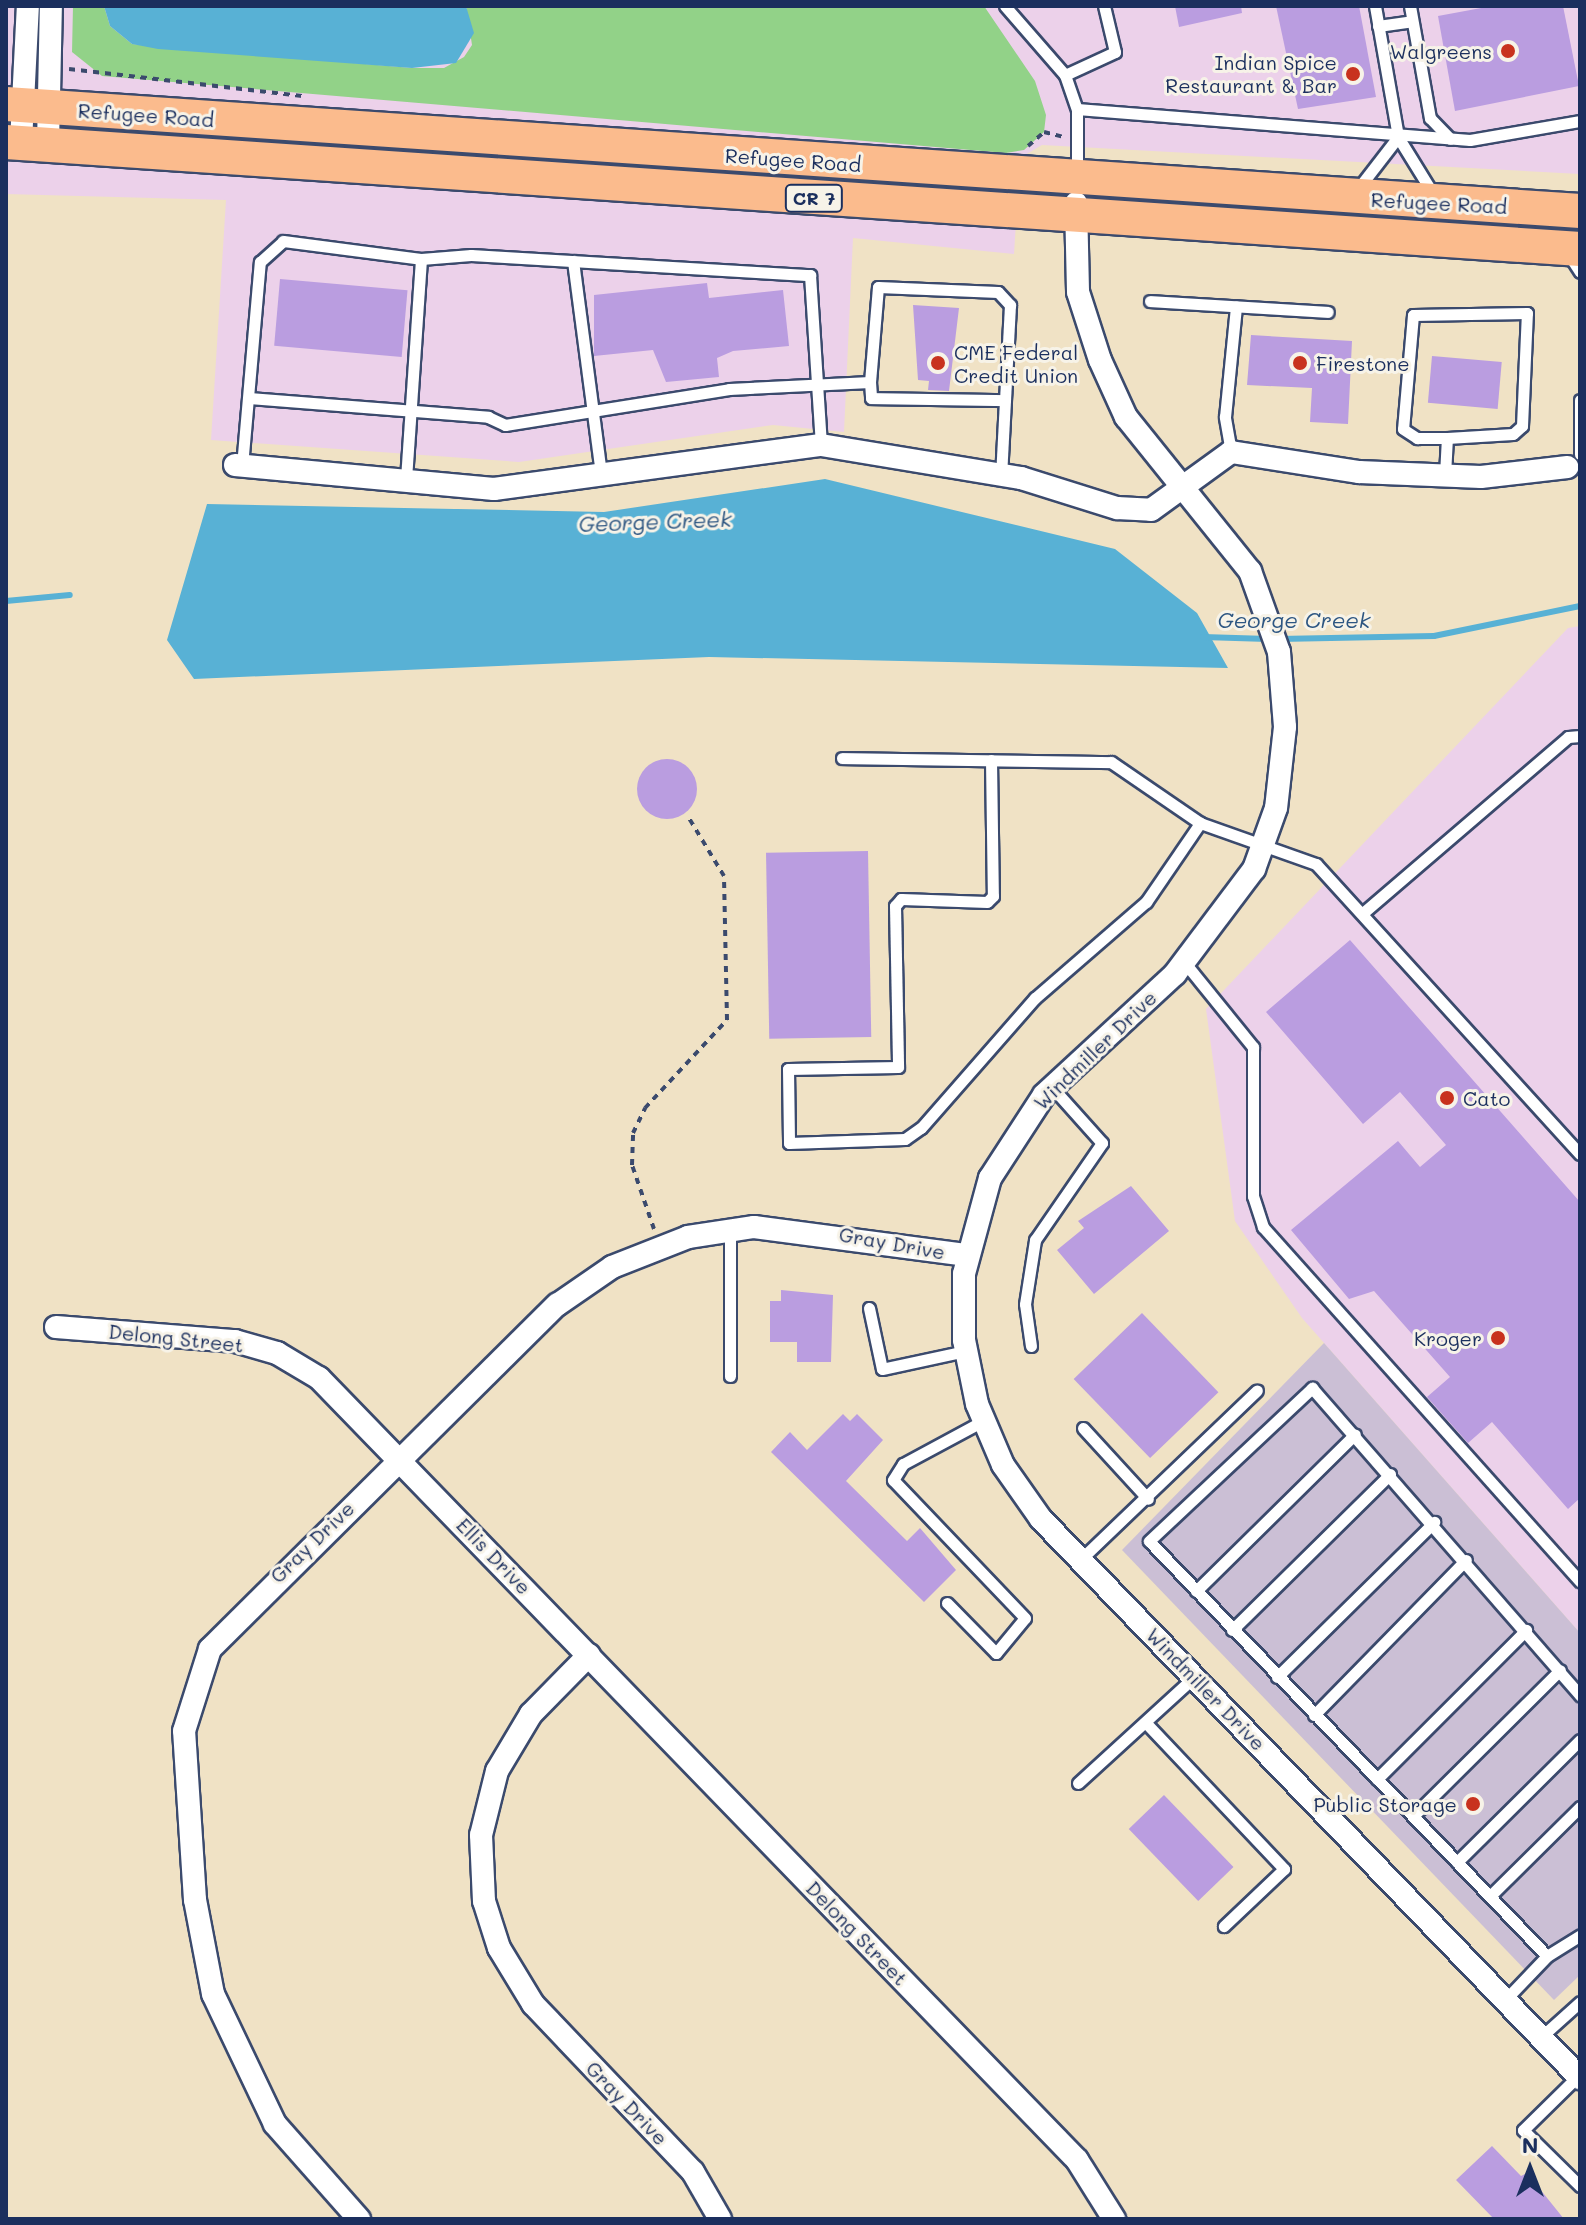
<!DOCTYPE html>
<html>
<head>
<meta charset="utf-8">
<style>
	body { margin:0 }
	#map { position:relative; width:1586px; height:2225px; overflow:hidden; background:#f0e2c5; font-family:Mali,sans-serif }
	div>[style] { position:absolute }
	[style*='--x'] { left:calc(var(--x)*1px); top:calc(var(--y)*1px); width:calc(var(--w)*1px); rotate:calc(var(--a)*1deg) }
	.built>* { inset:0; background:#ecd1ea }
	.industrial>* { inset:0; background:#cbbfd5 }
	.green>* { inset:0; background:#92d288 }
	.water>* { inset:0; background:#58b1d5 }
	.stream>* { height:6px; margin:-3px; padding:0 3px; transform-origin:3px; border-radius:3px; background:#58b1d5 }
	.building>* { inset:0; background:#ba9de0; transform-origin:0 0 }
	.round { border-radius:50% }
	.path>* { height:4px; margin-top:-2px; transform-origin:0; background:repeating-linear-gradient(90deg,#3b4a6d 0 6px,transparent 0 12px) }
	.roads { filter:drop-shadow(2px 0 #3b4a6d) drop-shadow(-2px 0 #3b4a6d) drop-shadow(0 2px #3b4a6d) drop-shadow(0 -2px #3b4a6d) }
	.lane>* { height:11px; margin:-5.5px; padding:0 5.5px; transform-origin:5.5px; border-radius:5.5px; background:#fff }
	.street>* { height:22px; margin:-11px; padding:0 11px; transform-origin:11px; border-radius:11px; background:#fff }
	.primary>* { height:34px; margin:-17px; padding:0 17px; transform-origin:17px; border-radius:17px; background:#fbbb8d }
	.dots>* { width:22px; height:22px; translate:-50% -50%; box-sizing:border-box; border:4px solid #f7f3e8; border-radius:50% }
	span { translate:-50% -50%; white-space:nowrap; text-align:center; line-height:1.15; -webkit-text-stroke:6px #f7f3e8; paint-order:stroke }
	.shield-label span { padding:2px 6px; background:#f7f3e8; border:2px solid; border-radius:6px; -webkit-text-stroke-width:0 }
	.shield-label { font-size:18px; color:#1b2f5e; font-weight:700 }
	.poi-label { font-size:20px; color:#1b2f5e }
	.right { translate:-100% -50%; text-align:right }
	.left { translate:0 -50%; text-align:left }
	.street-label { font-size:20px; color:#1b2f5e }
	.water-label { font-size:22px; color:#2d5682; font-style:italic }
	.frame { position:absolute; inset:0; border:8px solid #1b2f5e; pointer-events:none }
	.north { position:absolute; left:1490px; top:2129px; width:80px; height:80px; -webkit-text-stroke:6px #f7f3e8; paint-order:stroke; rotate:0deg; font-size:22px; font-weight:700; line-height:32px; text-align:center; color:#1b2f5e }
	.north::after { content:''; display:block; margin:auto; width:28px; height:36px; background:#1b2f5e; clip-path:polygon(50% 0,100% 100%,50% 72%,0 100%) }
</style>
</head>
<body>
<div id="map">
	<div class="built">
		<div style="clip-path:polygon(6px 6px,1580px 6px,1580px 174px,1042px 145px,1020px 158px,1014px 254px,853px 238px,844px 432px,773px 425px,519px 462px,211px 440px,226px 200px,6px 194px)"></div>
		<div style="clip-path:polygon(1580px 626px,1580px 1633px,1302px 1318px,1235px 1221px,1206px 1009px,1568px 628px)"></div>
	</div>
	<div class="industrial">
		<div style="clip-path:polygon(1324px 1343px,1580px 1633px,1580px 1975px,1554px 2000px,1122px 1550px)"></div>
	</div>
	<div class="green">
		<div style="clip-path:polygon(73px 6px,104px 6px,110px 26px,132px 44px,412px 68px,444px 68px,464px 57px,472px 45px,466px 6px,984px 6px,1035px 81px,1046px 115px,1044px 132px,1024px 150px,1006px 153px,102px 76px,72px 52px)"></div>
	</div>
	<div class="water">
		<div style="clip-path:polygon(104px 6px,466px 6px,474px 33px,456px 63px,412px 68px,158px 49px,132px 44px,110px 26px)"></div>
		<div style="clip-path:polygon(825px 479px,1115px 549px,1197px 613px,1228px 668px,709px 657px,194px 679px,167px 640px,207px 504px,604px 512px)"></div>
	</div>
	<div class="stream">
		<div style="--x:6;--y:601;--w:64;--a:-5.4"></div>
		<div style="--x:1203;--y:637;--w:65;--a:1.8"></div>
		<div style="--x:1279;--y:639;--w:155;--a:-1.1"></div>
		<div style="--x:1434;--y:636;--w:149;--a:-11.6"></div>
	</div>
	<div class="building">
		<div style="clip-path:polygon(1175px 6px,1241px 6px,1242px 13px,1179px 27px)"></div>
		<div style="clip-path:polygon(1276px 6px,1359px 6px,1376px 97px,1298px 109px)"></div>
		<div style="clip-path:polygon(1492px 6px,1563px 6px,1579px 86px,1455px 111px,1438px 16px)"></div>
		<div style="left:280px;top:279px;width:128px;height:67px;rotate:5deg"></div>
		<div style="clip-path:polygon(707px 283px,709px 298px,783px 290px,789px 346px,733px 351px,717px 358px,719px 377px,666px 382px,653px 350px,594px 356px,594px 295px)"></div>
		<div style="clip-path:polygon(913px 305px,959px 308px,949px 391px,928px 390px,929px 381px,918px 380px)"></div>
		<div style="clip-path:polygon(1251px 335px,1352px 341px,1348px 424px,1310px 422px,1312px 388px,1247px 385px)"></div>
		<div style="left:1432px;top:356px;width:70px;height:47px;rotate:5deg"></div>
		<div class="round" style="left:637px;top:759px;width:60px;height:60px"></div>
		<div style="left:868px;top:851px;width:186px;height:102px;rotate:89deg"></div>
		<div style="clip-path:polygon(1350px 940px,1580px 1202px,1580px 1498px,1568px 1509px,1492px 1422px,1468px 1443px,1427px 1397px,1450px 1377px,1374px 1291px,1349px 1299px,1291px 1230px,1398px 1141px,1420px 1167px,1446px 1145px,1400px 1092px,1363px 1124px,1266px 1012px)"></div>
		<div style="clip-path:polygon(1131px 1186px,1169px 1231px,1094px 1294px,1057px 1250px,1084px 1228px,1078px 1221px)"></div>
		<div style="clip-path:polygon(781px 1290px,833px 1295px,831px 1362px,797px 1362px,797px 1342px,770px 1342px,770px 1301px,781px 1301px)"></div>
		<div style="left:1142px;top:1313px;width:110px;height:95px;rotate:46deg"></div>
		<div style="clip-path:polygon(843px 1414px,850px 1421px,857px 1414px,883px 1440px,846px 1481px,907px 1541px,920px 1528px,956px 1570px,924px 1602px,771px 1452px,790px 1432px,807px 1450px)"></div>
		<div style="left:1164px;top:1795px;width:100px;height:49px;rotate:46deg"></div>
		<div style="clip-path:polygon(1492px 2146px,1521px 2176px,1527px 2173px,1564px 2219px,1494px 2219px,1456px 2180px)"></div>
	</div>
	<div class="path">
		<div style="--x:69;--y:69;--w:237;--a:6.6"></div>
		<div style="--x:1028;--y:146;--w:21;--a:-41"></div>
		<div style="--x:1044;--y:132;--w:21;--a:14"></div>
		<div style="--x:654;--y:1229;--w:68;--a:-109"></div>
		<div style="--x:632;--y:1165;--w:32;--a:-88"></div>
		<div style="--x:633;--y:1133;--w:28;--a:-64"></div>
		<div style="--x:645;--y:1108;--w:120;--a:-47"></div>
		<div style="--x:727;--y:1020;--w:144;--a:-91.2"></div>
		<div style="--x:724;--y:876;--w:71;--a:-121.2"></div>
	</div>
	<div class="roads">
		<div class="lane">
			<div style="--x:1005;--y:6;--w:91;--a:49"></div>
			<div style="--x:1065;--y:75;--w:36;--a:71"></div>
			<div style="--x:1077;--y:109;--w:64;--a:90"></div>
			<div style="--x:1375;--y:6;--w:133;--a:80"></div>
			<div style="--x:1398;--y:137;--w:70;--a:58.3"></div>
			<div style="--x:1410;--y:6;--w:114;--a:79.9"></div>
			<div style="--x:1430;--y:118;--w:29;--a:46"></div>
			<div style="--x:1378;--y:26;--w:34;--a:-8"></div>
			<div style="--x:1065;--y:75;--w:55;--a:-24.7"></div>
			<div style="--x:1115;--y:52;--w:47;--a:-103.4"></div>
			<div style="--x:1077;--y:109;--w:394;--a:4.5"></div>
			<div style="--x:1470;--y:140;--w:112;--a:-9.8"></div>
			<div style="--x:1357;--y:190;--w:67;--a:-52.3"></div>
			<div style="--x:1569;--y:255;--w:20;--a:57"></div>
			<div style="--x:421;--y:259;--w:50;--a:-4.6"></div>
			<div style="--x:471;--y:255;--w:340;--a:3.4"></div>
			<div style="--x:810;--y:275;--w:170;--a:86.3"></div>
			<div style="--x:573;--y:261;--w:215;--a:82.5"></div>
			<div style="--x:1150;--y:301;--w:178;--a:3.5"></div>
			<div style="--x:870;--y:382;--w:16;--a:86"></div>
			<div style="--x:871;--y:398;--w:134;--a:0.9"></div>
			<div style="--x:249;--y:398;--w:240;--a:4.5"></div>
			<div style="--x:488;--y:417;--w:19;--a:25"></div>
			<div style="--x:505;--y:425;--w:227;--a:-9.1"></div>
			<div style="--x:729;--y:389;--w:141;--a:-2.8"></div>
			<div style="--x:870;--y:382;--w:95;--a:-85.2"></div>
			<div style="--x:878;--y:287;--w:120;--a:2.4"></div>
			<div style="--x:998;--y:292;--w:18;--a:47"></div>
			<div style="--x:1010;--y:305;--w:170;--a:93"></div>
			<div style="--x:1580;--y:400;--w:54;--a:90"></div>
			<div style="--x:1231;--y:452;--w:36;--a:-100"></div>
			<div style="--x:1225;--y:417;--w:111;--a:-84.3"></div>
			<div style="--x:242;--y:466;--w:205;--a:-85"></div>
			<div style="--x:260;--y:262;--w:31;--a:-42"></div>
			<div style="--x:283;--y:241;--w:139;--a:7.4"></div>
			<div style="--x:421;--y:259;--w:220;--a:93.9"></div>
			<div style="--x:1445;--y:475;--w:37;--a:-87"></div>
			<div style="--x:1447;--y:438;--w:66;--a:-3.5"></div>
			<div style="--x:1513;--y:434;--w:12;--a:-42"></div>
			<div style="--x:1522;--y:426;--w:113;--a:-87.5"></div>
			<div style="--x:1527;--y:313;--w:114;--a:179"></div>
			<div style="--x:1413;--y:315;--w:114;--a:95"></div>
			<div style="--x:1403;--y:429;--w:17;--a:33"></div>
			<div style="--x:1417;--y:438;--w:30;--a:0"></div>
			<div style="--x:842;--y:758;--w:269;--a:0.9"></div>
			<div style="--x:1111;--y:762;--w:108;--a:34.4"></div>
			<div style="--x:1200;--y:823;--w:123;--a:19.5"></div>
			<div style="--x:1316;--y:864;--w:392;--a:47.7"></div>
			<div style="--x:991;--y:760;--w:136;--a:89.2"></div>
			<div style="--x:993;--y:896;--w:8;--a:135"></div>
			<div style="--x:987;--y:902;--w:86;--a:-178"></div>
			<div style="--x:901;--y:899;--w:9;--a:131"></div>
			<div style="--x:895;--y:906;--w:161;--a:88.9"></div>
			<div style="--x:898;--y:1067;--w:110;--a:179"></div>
			<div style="--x:788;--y:1069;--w:74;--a:89.2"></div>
			<div style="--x:789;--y:1143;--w:116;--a:-2"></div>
			<div style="--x:905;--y:1139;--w:19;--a:-35"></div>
			<div style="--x:921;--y:1128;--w:173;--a:-48.8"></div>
			<div style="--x:1035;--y:998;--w:147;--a:-40.9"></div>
			<div style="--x:1146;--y:902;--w:96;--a:-55.6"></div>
			<div style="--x:1364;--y:912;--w:269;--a:-40.6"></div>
			<div style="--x:1568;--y:737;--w:12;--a:-5"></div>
			<div style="--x:1185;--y:963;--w:108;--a:51"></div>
			<div style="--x:1253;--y:1047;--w:149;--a:90"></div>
			<div style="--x:1253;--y:1196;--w:33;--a:72"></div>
			<div style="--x:1263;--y:1227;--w:475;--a:48.2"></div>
			<div style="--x:730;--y:1230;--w:146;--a:90"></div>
			<div style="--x:869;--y:1308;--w:62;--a:78"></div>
			<div style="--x:882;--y:1369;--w:86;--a:-12.1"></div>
			<div style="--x:1031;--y:1346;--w:42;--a:-98.1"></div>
			<div style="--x:1025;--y:1304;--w:65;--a:-81.1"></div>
			<div style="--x:1035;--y:1240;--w:118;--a:-55.4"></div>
			<div style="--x:1102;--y:1143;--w:75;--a:-131.8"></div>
			<div style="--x:1083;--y:1428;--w:96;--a:47.5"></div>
			<div style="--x:1080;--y:1560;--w:245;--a:-43.8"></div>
			<div style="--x:1196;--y:1591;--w:223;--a:-44.6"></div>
			<div style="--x:947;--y:1603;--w:70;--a:45.6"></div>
			<div style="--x:996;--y:1653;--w:45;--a:-50.4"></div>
			<div style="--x:1025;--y:1618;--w:191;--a:-133.7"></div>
			<div style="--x:893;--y:1480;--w:19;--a:-58"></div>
			<div style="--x:903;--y:1464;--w:91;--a:-28.3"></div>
			<div style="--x:1232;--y:1630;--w:222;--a:-44.6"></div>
			<div style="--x:1277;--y:1677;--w:221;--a:-44.6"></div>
			<div style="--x:1314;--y:1715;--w:217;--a:-45.6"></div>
			<div style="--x:1146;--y:1723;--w:201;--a:46.6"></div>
			<div style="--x:1284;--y:1869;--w:83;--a:136.5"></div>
			<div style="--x:1377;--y:1779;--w:211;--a:-45"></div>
			<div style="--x:1078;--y:1783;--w:157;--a:-42.4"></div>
			<div style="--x:1413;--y:1816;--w:207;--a:-44.8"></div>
			<div style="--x:1457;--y:1862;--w:173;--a:-44.8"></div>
			<div style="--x:1490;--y:1896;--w:127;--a:-44.7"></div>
			<div style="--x:1547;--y:1956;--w:39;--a:-32"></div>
			<div style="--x:1505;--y:2000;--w:61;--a:-46.3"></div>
			<div style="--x:1547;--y:1956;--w:575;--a:-133.8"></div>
			<div style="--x:1149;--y:1541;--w:224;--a:-43.2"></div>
			<div style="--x:1312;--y:1388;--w:408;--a:48.9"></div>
			<div style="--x:1541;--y:2037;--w:52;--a:-41.9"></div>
			<div style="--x:1578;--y:2076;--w:77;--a:135.5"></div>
			<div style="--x:1523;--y:2130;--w:80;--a:44.5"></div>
		</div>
		<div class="street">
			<div style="--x:21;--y:142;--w:136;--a:-87.1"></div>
			<div style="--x:48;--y:144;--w:138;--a:-88.8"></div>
			<div style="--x:1076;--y:203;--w:89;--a:88.7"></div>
			<div style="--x:1078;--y:292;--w:71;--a:72.1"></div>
			<div style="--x:1100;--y:360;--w:63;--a:65.5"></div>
			<div style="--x:1126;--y:417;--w:198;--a:51.2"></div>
			<div style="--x:1250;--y:571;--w:86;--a:70.3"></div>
			<div style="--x:1279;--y:652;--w:75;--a:85.4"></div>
			<div style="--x:1285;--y:727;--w:81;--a:96.3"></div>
			<div style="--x:1276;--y:808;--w:65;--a:109.8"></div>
			<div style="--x:1254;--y:869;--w:131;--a:127"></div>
			<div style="--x:1175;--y:974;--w:178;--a:137.3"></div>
			<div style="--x:1044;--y:1095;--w:99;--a:123"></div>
			<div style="--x:990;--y:1178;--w:99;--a:105.2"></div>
			<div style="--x:964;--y:1274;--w:66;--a:90"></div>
			<div style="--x:964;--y:1340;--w:65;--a:78.5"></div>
			<div style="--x:977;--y:1404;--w:66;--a:66.9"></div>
			<div style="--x:1003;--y:1465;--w:66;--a:54.9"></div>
			<div style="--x:1041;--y:1519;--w:777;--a:46.04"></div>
			<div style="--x:235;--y:465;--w:260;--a:5.3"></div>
			<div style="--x:494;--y:489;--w:330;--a:-7.7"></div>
			<div style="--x:821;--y:445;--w:203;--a:9.4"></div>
			<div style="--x:1021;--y:478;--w:101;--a:17.4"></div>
			<div style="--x:1117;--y:508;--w:34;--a:3"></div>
			<div style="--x:1151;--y:510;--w:99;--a:-35.9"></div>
			<div style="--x:1231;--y:452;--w:130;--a:8.9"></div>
			<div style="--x:1359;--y:472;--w:122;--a:2.3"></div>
			<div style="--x:1481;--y:477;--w:87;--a:-6.6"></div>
			<div style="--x:56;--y:1327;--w:180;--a:4.5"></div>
			<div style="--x:235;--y:1341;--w:44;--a:15.9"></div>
			<div style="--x:277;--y:1353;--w:49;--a:30.8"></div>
			<div style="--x:319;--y:1378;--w:1089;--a:45.89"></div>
			<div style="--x:1077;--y:2160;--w:70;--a:57.9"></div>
			<div style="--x:589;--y:1655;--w:83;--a:134.5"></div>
			<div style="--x:531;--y:1714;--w:66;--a:120.8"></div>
			<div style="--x:497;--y:1771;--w:66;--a:104"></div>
			<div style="--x:481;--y:1835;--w:66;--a:87.4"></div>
			<div style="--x:484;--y:1901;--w:49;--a:72.3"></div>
			<div style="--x:499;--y:1948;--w:66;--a:58.7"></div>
			<div style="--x:533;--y:2004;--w:232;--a:46.4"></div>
			<div style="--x:693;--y:2172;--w:54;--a:60.1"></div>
			<div style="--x:359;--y:2219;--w:127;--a:-131.5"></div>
			<div style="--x:275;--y:2124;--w:144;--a:-115.5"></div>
			<div style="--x:213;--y:1994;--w:96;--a:-100.8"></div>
			<div style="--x:195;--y:1900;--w:169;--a:-93.7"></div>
			<div style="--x:184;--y:1731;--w:86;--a:-72.4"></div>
			<div style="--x:210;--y:1649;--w:489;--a:-44.8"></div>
			<div style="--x:557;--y:1305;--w:67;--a:-34.6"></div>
			<div style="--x:612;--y:1267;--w:82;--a:-21.5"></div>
			<div style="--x:688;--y:1237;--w:67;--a:-8.6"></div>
			<div style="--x:754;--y:1227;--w:215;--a:7.5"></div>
		</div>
		<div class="primary">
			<div style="--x:6;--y:104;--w:1578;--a:3.89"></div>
			<div style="--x:6;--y:142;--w:1578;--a:3.89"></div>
		</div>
	</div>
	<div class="dots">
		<div style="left:1508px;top:51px;background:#c8321e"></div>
		<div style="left:1353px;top:74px;background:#c8321e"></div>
		<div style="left:938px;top:363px;background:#c8321e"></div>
		<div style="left:1300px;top:363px;background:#c8321e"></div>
		<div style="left:1447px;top:1098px;background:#c8321e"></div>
		<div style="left:1498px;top:1338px;background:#c8321e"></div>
		<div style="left:1473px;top:1804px;background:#c8321e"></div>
	</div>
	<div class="shield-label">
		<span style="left:814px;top:198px">CR 7</span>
	</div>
	<div class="poi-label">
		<span class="right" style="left:1492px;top:51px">Walgreens</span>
		<span class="right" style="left:1337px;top:74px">Indian Spice<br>Restaurant &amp; Bar</span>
		<span class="left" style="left:954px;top:364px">CME Federal<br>Credit Union</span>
		<span class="left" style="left:1316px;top:363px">Firestone</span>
		<span class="left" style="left:1463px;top:1098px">Cato</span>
		<span class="right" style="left:1482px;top:1338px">Kroger</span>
		<span class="right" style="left:1457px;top:1804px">Public Storage</span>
	</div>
	<div class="street-label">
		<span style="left:146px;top:115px;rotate:4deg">Refugee Road</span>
		<span style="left:793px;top:160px;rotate:4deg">Refugee Road</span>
		<span style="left:1439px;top:203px;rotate:3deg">Refugee Road</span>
		<span style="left:1095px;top:1050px;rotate:-44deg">Windmiller Drive</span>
		<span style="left:892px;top:1243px;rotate:10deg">Gray Drive</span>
		<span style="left:176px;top:1338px;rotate:6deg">Delong Street</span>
		<span style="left:312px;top:1542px;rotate:-44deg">Gray Drive</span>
		<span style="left:494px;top:1556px;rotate:46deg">Ellis Drive</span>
		<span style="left:1206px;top:1689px;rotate:46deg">Windmiller Drive</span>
		<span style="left:857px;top:1933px;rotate:46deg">Delong Street</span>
		<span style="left:627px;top:2103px;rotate:46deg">Gray Drive</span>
	</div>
	<div class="water-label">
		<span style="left:655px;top:521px;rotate:-2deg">George Creek</span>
		<span style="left:1294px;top:620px">George Creek</span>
	</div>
	<div class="frame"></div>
	<div class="north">N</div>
</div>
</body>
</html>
